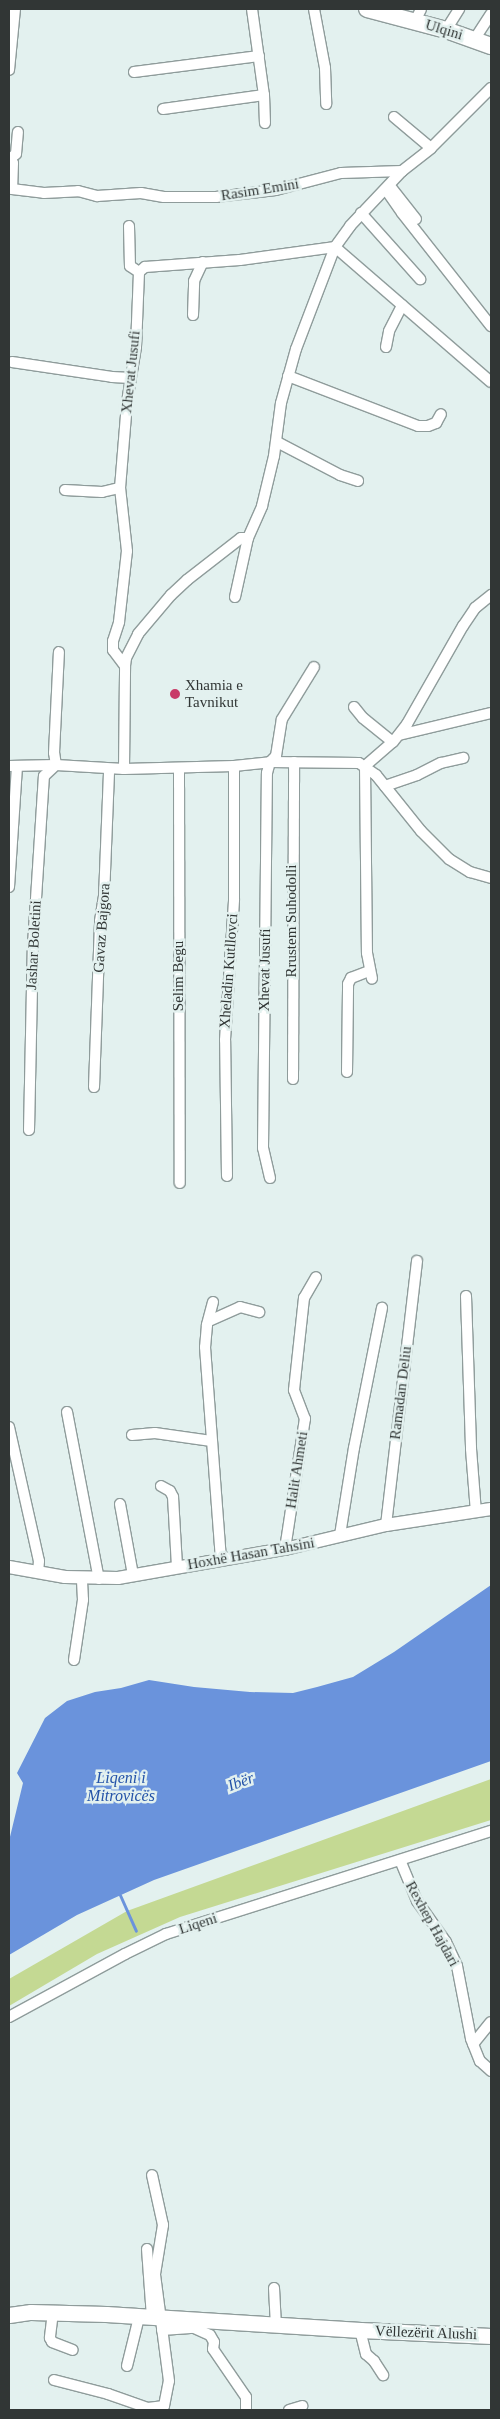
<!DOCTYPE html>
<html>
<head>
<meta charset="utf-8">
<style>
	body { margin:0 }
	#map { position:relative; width:500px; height:2419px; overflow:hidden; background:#e3f1ef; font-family:"Times New Roman",serif }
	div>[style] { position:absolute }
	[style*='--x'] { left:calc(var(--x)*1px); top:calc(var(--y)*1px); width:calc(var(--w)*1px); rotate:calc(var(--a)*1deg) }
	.green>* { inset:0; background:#c4d993 }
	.water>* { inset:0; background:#6a93dc }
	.stream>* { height:3px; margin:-1.5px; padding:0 1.5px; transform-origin:1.5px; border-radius:1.5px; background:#6a93dc }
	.roads { filter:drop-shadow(1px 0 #8f9c9b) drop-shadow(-1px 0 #8f9c9b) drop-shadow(0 1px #8f9c9b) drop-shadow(0 -1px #8f9c9b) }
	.minor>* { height:10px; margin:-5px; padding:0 5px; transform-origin:5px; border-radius:5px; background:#fff }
	.tertiary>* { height:12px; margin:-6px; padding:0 6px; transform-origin:6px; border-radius:6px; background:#fff }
	.secondary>* { height:15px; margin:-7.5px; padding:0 7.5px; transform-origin:7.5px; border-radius:7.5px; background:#fff }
	.primary>* { height:16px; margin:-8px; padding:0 8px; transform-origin:8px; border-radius:8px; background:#fff }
	.dots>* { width:14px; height:14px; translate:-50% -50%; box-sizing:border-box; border:2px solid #e3f1ef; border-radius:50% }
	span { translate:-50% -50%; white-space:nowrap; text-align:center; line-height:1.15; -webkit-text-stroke:5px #e3f1ef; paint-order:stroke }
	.street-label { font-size:15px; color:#313635 }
	.poi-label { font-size:15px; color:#313635 }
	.left { translate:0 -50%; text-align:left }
	.water-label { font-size:16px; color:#2453a8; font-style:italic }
	.frame { position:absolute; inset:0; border:10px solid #313635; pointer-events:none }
</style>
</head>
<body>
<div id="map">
	<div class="green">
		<div style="clip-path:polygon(491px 1779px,491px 1820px,180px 1917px,97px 1954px,9px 2006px,9px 1979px,127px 1911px)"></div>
	</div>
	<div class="water">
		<div style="clip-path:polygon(491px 1585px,491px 1761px,154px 1880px,77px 1915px,9px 1955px,9px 1841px,23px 1783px,17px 1773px,45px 1718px,67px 1701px,95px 1692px,121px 1688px,149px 1680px,194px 1687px,250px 1692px,293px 1693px,317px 1687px,353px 1677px,394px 1652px)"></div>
	</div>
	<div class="stream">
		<div style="--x:120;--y:1895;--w:39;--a:66"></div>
	</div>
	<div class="roads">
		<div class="minor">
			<div style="--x:252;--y:9;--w:87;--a:82.1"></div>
			<div style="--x:264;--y:95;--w:28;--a:88"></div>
			<div style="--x:314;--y:9;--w:60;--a:79.4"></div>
			<div style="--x:325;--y:68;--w:36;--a:88"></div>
			<div style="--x:415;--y:21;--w:13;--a:-63"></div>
			<div style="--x:446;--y:30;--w:25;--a:-58"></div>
			<div style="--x:474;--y:40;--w:31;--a:-57"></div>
			<div style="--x:9;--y:70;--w:61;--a:-84.4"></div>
			<div style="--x:134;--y:72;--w:126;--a:-7.3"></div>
			<div style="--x:163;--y:109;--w:102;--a:-7.9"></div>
			<div style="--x:394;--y:117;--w:48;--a:40"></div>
			<div style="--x:9;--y:158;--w:6;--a:51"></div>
			<div style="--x:13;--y:163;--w:26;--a:92"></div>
			<div style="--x:12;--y:189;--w:32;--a:7"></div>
			<div style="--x:44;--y:193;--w:34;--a:-3"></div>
			<div style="--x:78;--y:191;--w:20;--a:15"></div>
			<div style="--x:97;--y:196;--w:44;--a:-3.9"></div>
			<div style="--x:141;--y:193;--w:23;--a:10"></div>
			<div style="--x:164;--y:197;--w:52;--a:0"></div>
			<div style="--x:216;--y:197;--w:60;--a:-6.7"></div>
			<div style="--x:276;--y:190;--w:67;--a:-14.7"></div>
			<div style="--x:341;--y:173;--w:61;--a:-1.9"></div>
			<div style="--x:11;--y:158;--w:6;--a:-39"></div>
			<div style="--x:16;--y:154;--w:22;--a:-85"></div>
			<div style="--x:390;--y:186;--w:42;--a:51.8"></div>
			<div style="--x:386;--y:190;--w:28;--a:55"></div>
			<div style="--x:402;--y:213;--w:144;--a:51.8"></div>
			<div style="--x:361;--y:213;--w:89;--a:48.2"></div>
			<div style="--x:129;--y:226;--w:40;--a:88.6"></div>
			<div style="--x:130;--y:266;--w:11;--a:34"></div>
			<div style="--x:193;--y:315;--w:34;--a:-88"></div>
			<div style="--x:194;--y:281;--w:21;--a:-65"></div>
			<div style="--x:386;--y:347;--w:16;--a:-79"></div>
			<div style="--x:389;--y:331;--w:29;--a:-63"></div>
			<div style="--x:12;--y:362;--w:101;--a:8.5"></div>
			<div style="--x:112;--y:377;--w:19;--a:3"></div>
			<div style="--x:288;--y:376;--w:139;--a:21"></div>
			<div style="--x:418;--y:426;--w:10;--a:0"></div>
			<div style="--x:428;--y:426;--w:9;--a:-21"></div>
			<div style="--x:436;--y:423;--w:10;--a:-61"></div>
			<div style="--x:277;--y:442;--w:71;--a:27.6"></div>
			<div style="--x:340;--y:475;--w:19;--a:18"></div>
			<div style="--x:65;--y:490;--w:37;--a:3"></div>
			<div style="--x:102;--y:492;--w:18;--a:-13"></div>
			<div style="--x:235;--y:597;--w:60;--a:-77.6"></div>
			<div style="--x:248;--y:538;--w:35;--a:-66"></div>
			<div style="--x:262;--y:506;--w:51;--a:-76.5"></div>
			<div style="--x:274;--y:456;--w:53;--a:-82.5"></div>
			<div style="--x:281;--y:403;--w:56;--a:-74.5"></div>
			<div style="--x:296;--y:349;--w:109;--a:-69.1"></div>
			<div style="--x:335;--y:247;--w:26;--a:-54"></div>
			<div style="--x:350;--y:226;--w:76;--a:-46.6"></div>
			<div style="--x:402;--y:171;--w:37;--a:-38"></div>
			<div style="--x:431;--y:148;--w:85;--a:-45"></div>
			<div style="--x:125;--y:666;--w:20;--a:-127"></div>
			<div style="--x:113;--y:650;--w:9;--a:-90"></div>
			<div style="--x:113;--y:641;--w:20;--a:-72"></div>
			<div style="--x:119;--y:622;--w:71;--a:-83.6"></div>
			<div style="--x:127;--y:551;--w:63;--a:-96.3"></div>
			<div style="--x:120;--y:488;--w:86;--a:-85.3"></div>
			<div style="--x:127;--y:402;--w:56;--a:-80.7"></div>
			<div style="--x:136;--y:347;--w:75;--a:-87.7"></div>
			<div style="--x:139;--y:272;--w:8;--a:-40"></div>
			<div style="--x:145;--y:267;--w:95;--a:-4.2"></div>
			<div style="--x:240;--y:260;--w:96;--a:-7.8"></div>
			<div style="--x:335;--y:247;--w:206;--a:40.9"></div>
			<div style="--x:354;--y:707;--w:14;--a:51"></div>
			<div style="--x:363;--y:718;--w:38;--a:39"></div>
			<div style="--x:399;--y:735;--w:95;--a:-13.4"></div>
			<div style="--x:9;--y:766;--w:47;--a:-1.2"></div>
			<div style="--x:56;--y:765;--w:68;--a:3.4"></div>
			<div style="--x:124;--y:769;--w:110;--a:-1.6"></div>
			<div style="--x:234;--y:766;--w:36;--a:-6"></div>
			<div style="--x:270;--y:762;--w:89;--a:0.6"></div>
			<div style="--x:359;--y:763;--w:21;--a:35"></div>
			<div style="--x:376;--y:775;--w:72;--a:51.2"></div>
			<div style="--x:421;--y:831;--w:40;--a:45"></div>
			<div style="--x:449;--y:859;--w:25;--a:32"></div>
			<div style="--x:470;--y:872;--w:22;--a:16"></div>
			<div style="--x:365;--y:766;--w:37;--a:-41"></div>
			<div style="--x:393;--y:742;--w:23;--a:-52"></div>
			<div style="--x:407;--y:724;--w:113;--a:-60.3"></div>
			<div style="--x:463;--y:626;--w:22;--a:-56"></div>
			<div style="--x:475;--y:608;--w:21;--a:-39"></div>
			<div style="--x:365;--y:766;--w:187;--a:89.4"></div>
			<div style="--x:367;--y:953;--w:26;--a:79"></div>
			<div style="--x:179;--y:768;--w:415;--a:89.9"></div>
			<div style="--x:124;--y:769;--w:103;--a:-89.4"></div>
			<div style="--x:125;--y:666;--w:8;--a:-83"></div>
			<div style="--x:126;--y:658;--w:27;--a:-63"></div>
			<div style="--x:138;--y:634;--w:51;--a:-49.8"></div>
			<div style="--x:171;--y:595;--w:22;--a:-43"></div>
			<div style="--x:187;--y:580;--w:68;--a:-37.9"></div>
			<div style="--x:241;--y:538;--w:7;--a:0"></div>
			<div style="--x:385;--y:786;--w:34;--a:-19"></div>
			<div style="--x:417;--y:775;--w:27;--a:-27"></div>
			<div style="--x:441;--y:763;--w:23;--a:-13"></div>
			<div style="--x:9;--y:887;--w:120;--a:-86.2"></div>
			<div style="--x:347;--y:1072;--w:88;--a:-89.3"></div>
			<div style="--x:348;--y:984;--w:7;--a:-63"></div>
			<div style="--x:351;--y:978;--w:19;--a:-21"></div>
			<div style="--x:293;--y:1079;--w:317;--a:-89.8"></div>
			<div style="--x:94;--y:1087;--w:166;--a:-87.9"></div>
			<div style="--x:100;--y:921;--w:24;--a:-81"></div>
			<div style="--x:104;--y:897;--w:127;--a:-87.7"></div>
			<div style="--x:29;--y:1130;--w:185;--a:-88.8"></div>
			<div style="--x:33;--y:945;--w:169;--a:-86.3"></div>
			<div style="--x:44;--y:776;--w:16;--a:-43"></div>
			<div style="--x:56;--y:765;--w:12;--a:-99"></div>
			<div style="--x:54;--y:753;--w:101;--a:-87.2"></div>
			<div style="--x:227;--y:1176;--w:136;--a:-90.8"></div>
			<div style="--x:225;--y:1040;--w:141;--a:-86.3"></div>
			<div style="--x:234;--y:899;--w:133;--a:-90"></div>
			<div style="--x:270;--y:1178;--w:31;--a:-103"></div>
			<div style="--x:263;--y:1148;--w:375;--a:-89.4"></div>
			<div style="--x:267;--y:773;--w:11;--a:-75"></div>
			<div style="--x:270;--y:762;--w:8;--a:-45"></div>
			<div style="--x:276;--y:756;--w:37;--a:-81"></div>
			<div style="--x:282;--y:719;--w:61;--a:-58.4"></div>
			<div style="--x:466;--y:1296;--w:153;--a:88.1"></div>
			<div style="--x:471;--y:1449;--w:63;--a:85.5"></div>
			<div style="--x:213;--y:1302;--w:24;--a:105"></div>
			<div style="--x:207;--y:1325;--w:22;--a:95"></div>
			<div style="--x:205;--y:1347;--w:214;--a:85.7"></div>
			<div style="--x:209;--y:1321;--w:34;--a:-24"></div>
			<div style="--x:240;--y:1307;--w:20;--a:15"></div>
			<div style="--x:67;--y:1412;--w:170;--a:79.2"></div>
			<div style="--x:9;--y:1427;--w:137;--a:77.4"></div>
			<div style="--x:39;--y:1561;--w:11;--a:95"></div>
			<div style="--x:132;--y:1435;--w:23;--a:-5"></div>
			<div style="--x:155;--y:1433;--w:57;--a:8.1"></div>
			<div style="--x:161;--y:1486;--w:10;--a:29"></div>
			<div style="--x:170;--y:1491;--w:7;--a:63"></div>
			<div style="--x:173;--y:1497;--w:70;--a:86.7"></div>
			<div style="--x:120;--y:1504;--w:72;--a:79.6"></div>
			<div style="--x:386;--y:1525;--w:266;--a:-83.3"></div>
			<div style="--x:340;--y:1535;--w:88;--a:-80.9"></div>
			<div style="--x:354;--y:1448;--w:143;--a:-78.7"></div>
			<div style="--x:285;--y:1549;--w:132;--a:-81.3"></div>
			<div style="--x:305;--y:1419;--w:31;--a:-111"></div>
			<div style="--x:294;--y:1390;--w:93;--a:-83.8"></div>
			<div style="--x:304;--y:1298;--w:24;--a:-60"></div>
			<div style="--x:74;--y:1660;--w:61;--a:-81.5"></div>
			<div style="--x:83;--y:1600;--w:22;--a:-93"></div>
			<div style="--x:400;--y:1860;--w:44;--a:67.5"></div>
			<div style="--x:417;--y:1901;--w:50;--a:54.7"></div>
			<div style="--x:446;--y:1942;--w:26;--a:65"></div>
			<div style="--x:457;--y:1966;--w:74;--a:79.1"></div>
			<div style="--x:471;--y:2039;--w:24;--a:68"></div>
			<div style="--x:480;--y:2061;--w:15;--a:42"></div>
			<div style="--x:9;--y:2017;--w:132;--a:-28.5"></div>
			<div style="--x:125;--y:1954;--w:46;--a:-26"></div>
			<div style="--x:166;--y:1934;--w:341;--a:-17.6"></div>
			<div style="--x:473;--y:2044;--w:28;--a:-51"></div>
			<div style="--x:147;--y:2249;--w:68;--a:85.8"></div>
			<div style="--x:274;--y:2288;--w:37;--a:87"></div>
			<div style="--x:53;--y:2312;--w:26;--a:97"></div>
			<div style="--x:50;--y:2338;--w:4;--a:63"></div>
			<div style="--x:52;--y:2342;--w:22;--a:21"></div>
			<div style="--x:162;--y:2330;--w:32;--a:-4"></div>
			<div style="--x:194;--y:2328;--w:17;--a:24"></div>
			<div style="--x:210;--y:2335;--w:8;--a:60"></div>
			<div style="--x:214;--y:2342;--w:7;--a:98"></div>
			<div style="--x:213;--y:2349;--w:58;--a:55.5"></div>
			<div style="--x:246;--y:2397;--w:13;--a:90"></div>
			<div style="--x:360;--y:2330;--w:25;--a:76"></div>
			<div style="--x:366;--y:2354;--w:11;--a:41"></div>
			<div style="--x:374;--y:2361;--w:17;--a:57"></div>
			<div style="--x:127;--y:2366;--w:50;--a:-76.2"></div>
			<div style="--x:54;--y:2380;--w:56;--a:14.5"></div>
			<div style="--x:108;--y:2394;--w:42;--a:19.3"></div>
			<div style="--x:148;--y:2408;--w:16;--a:-7"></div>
			<div style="--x:164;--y:2406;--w:25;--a:-79"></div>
			<div style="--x:169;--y:2381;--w:108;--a:-97.5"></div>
			<div style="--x:155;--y:2274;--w:50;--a:-80.7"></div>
			<div style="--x:163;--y:2225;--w:51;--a:-102.4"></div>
			<div style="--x:289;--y:2410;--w:14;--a:-17"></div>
		</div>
		<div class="tertiary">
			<div style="--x:9;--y:1567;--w:57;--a:10.1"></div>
			<div style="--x:65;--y:1577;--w:53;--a:1.1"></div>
			<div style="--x:118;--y:1578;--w:169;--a:-9.9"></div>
			<div style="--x:285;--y:1549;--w:104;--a:-13.4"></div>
			<div style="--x:386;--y:1525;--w:106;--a:-8.7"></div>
		</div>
		<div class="secondary">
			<div style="--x:9;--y:2315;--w:22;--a:-8"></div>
			<div style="--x:31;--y:2312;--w:75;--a:1.5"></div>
			<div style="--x:106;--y:2314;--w:255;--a:3.6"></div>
			<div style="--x:360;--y:2330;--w:131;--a:2.6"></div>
		</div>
		<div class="primary">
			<div style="--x:367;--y:9;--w:82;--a:14.9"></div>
			<div style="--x:446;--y:30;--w:48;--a:19.6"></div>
		</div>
	</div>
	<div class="dots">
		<div style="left:175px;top:694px;background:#c83b68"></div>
	</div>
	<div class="street-label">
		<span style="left:444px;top:30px;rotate:17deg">Ulqini</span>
		<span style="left:260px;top:190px;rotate:-9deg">Rasim Emini</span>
		<span style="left:131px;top:372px;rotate:-84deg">Xhevat Jusufi</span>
		<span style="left:292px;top:921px;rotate:-90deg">Rrustem Suhodolli</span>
		<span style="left:102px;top:928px;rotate:-86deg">Gavaz Bajgora</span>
		<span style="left:34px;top:945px;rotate:-87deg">Jashar Boletini</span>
		<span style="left:265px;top:970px;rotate:-89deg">Xhevat Jusufi</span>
		<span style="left:229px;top:971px;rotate:-86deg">Xheladin Kutllovci</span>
		<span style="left:179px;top:976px;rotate:-90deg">Selim Begu</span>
		<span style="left:401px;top:1393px;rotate:-83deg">Ramadan Deliu</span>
		<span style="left:297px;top:1470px;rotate:-81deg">Halit Ahmeti</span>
		<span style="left:251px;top:1554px;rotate:-10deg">Hoxhë Hasan Tahsini</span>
		<span style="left:198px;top:1924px;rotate:-18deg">Liqeni</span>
		<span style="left:432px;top:1924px;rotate:61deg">Rexhep Hajdari</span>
		<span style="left:426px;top:2333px;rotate:2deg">Vëllezërit Alushi</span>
	</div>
	<div class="poi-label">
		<span class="left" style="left:185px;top:694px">Xhamia e<br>Tavnikut</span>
	</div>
	<div class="water-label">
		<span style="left:121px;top:1787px">Liqeni i<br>Mitrovicës</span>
		<span style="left:241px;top:1782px;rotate:-21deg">Ibër</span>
	</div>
	<div class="frame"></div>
</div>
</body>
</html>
